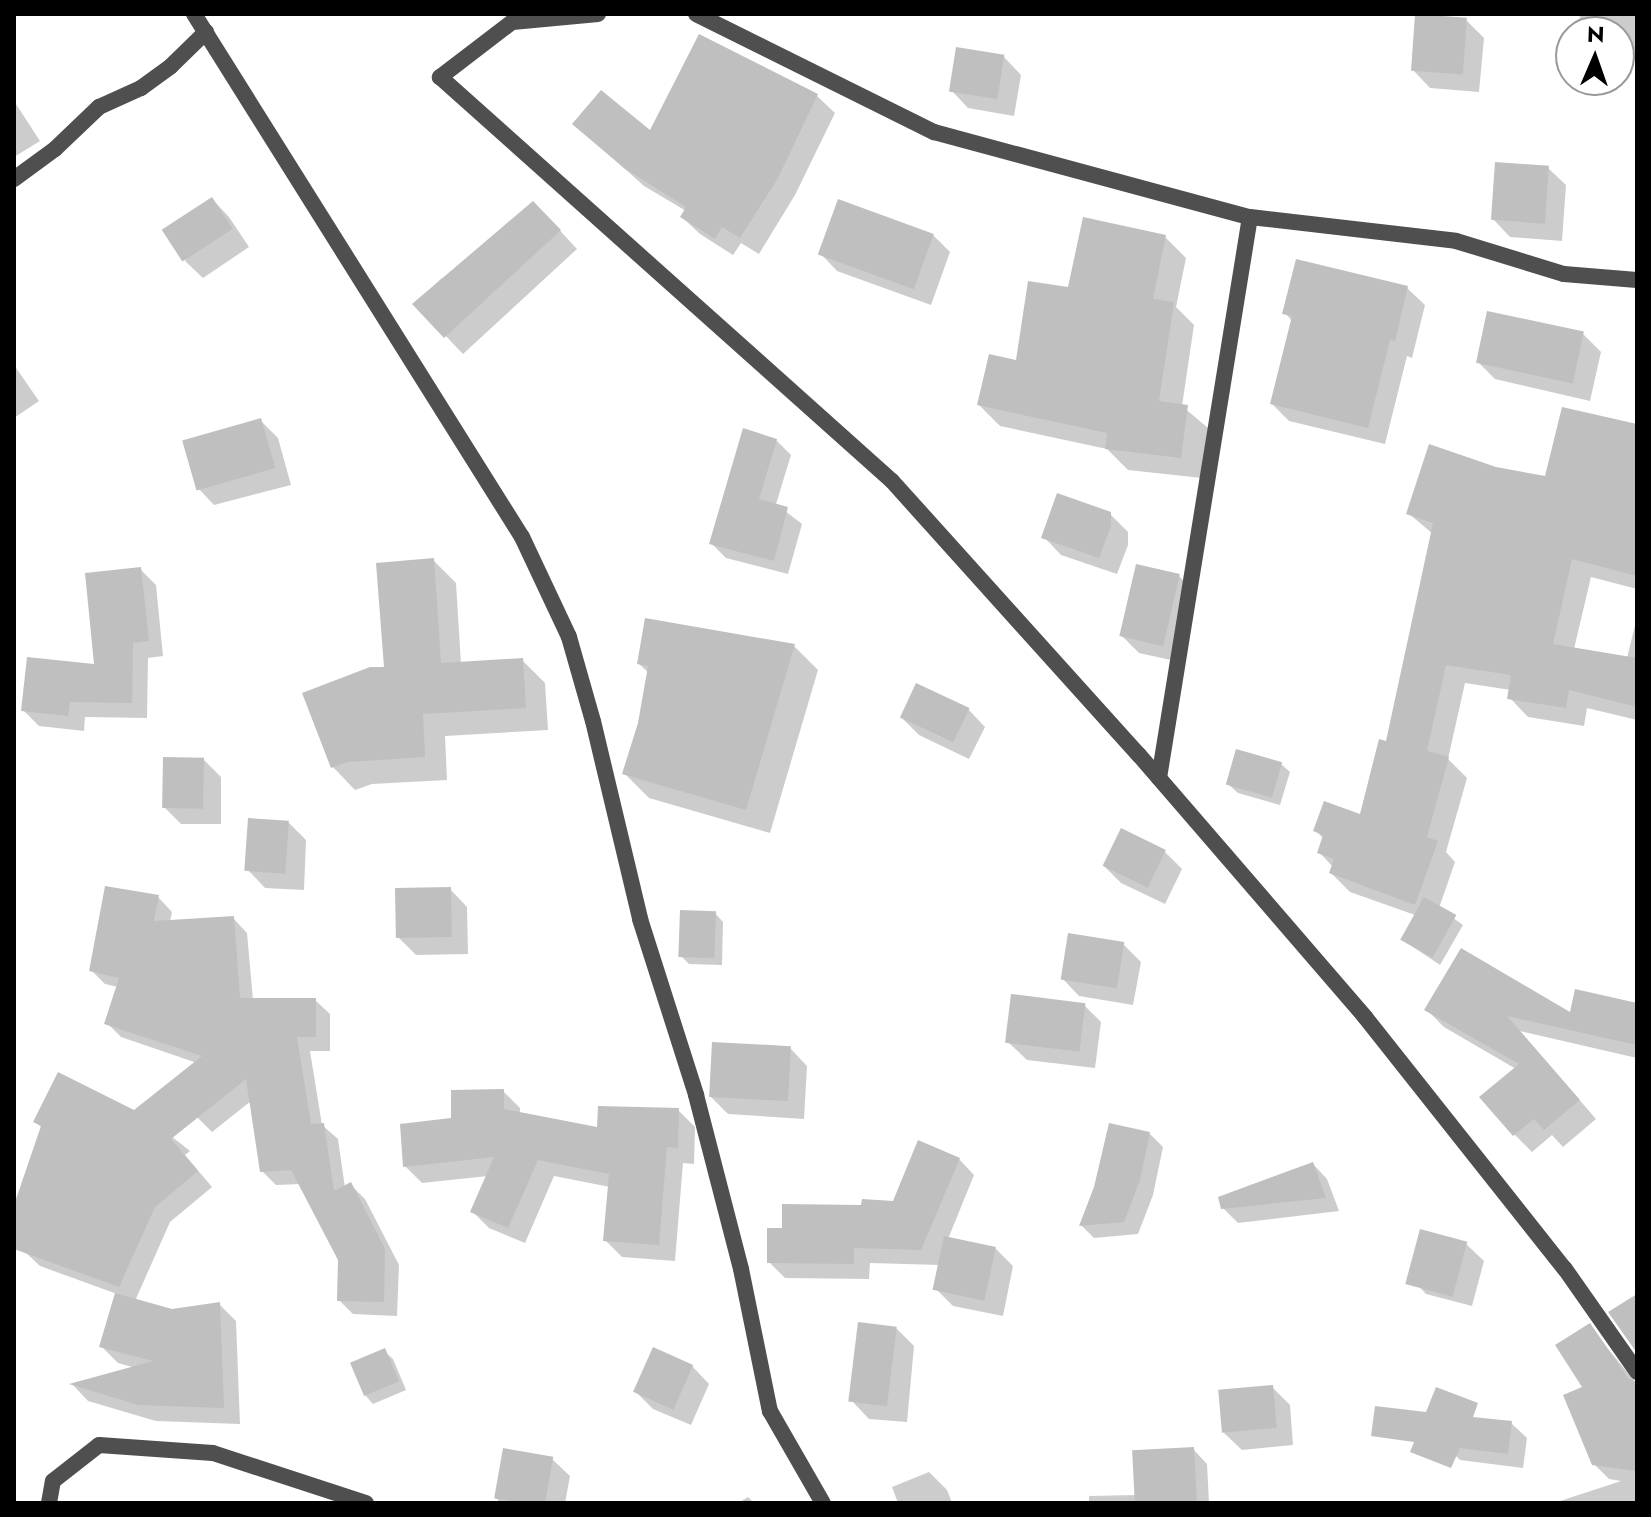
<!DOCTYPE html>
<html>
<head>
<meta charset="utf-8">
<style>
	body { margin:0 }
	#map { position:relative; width:1651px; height:1517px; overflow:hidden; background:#fff; font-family:Jost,sans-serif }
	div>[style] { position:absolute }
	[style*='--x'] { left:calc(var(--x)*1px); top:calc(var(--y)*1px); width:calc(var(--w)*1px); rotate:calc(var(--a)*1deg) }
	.shadow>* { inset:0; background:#0003 }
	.building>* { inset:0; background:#bfbfbf; transform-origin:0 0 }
	.minor>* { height:16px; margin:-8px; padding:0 8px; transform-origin:8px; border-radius:8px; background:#4f4f4f }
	span { translate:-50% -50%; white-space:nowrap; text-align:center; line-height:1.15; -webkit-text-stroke:8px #fff; paint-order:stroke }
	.frame { position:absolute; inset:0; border:16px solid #000; pointer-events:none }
	.north { position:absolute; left:1555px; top:16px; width:80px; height:80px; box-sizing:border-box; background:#fff; border:2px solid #999; border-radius:50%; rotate:2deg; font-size:22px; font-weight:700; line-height:32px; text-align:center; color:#000 }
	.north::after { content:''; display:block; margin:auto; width:28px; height:36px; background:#000; clip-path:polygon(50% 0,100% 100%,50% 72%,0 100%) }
</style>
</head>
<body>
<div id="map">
	<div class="shadow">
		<div style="clip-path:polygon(1580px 14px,1637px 14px,1637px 61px,1619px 58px,1619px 32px,1579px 32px)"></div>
		<div style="clip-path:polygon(1466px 20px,1484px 38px,1479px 92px,1430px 88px,1413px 70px)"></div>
		<div style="clip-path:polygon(700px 37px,817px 96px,835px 113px,795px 195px,759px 254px,741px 243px,733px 255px,700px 234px,682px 217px,686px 211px,644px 186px,575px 124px,651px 133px)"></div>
		<div style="clip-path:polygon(1004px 57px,1021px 75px,1014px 116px,968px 108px,951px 90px)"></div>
		<div style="clip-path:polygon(14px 101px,40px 141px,14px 157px)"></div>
		<div style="clip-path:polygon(1548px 168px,1566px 185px,1562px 241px,1510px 237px,1493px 219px)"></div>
		<div style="clip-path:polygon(212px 199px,229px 217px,249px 247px,203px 278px,185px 261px)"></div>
		<div style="clip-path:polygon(551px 221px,577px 249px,463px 354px,415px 304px,442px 278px,445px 282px)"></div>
		<div style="clip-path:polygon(932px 234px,950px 252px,931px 305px,837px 271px,820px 253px)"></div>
		<div style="clip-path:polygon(1165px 237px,1186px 258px,1176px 307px,1194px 325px,1182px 406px,1208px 428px,1202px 478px,1128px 470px,1107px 449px,1000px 426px,979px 405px,1018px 363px,1069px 289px)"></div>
		<div style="clip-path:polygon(1407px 288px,1425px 305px,1412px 358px,1407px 356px,1385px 444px,1289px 421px,1272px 404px,1293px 322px,1285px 313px)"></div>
		<div style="clip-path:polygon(1583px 334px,1601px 352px,1590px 401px,1495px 379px,1478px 362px)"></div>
		<div style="clip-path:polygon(14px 365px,39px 401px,14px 418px)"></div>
		<div style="clip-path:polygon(261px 421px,278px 438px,291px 485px,214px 505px,197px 487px)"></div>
		<div style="clip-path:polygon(1637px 426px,1637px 589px,1591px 577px,1574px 649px,1627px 658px,1637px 617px,1637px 720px,1587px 708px,1584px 726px,1528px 717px,1510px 698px,1511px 690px,1465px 683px,1448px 759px,1467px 778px,1446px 852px,1455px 862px,1439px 908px,1463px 925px,1440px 965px,1401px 939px,1415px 915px,1350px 892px,1331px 873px,1333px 867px,1319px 852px,1324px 839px,1315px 830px,1361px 816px,1387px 743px,1433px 534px,1408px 513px,1495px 469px,1546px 479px)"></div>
		<div style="clip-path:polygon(776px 440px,791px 455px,776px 504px,802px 524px,788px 574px,726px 558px,711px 543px)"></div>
		<div style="clip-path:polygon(1110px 514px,1128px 532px,1128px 545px,1117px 574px,1061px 555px,1044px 537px)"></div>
		<div style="clip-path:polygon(433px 560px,456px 583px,461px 664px,522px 660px,545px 683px,548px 730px,445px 736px,447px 780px,372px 784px,355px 790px,333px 767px,386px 668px)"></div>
		<div style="clip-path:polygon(140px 569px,156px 585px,163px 656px,148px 658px,147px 718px,85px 717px,84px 731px,39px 726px,23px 710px,96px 666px)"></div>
		<div style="clip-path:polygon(1179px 576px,1196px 594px,1180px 662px,1139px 653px,1121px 635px)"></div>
		<div style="clip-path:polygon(794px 646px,818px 670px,770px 833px,649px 798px,625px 774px,640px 724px,649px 673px,639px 664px)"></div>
		<div style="clip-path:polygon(968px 709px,985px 727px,969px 759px,919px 735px,902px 718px)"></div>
		<div style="clip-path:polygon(204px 760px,221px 777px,221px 824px,181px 824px,164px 807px)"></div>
		<div style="clip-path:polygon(1281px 764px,1290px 772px,1280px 805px,1238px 793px,1229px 785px)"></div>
		<div style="clip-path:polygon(289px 823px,306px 840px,304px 890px,265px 888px,248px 870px)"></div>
		<div style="clip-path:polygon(1165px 852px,1182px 869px,1165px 904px,1121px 883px,1104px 866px)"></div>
		<div style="clip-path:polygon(450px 889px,467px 907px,468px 954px,416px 955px,398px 937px)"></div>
		<div style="clip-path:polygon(158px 897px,172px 912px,170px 922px,233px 918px,247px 933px,253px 1000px,315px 1000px,330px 1014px,330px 1051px,310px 1051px,322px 1125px,338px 1139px,345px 1188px,351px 1185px,365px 1199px,399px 1265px,397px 1316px,353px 1314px,339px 1300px,340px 1259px,301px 1184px,276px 1185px,262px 1171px,251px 1101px,212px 1132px,167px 1087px,197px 1063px,121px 1037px,107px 1023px,118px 987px,105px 984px,91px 970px)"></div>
		<div style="clip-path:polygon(715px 913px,723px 922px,722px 965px,689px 964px,681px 956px)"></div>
		<div style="clip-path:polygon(1123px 944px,1141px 962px,1133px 1005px,1079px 996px,1062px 978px)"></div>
		<div style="clip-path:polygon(1084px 1005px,1101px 1022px,1095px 1068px,1027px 1060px,1009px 1043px)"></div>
		<div style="clip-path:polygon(1637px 1005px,1637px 1058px,1520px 1031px,1596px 1119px,1563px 1147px,1552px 1135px,1532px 1152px,1514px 1134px,1516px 1069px,1444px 1027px,1427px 1010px,1571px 1015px)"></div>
		<div style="clip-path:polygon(790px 1048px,807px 1066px,804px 1119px,728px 1114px,710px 1096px)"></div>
		<div style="clip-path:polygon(503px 1091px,520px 1108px,520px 1114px,599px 1129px,678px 1110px,695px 1127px,694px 1164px,683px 1163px,675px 1261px,622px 1257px,605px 1240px,610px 1187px,554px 1176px,525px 1243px,489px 1228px,472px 1211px,488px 1176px,422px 1183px,405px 1166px,453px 1120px)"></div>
		<div style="clip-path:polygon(138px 1110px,190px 1151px,185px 1155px,212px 1187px,170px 1222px,135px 1301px,172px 1311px,219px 1304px,236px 1321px,240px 1424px,156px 1421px,88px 1401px,73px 1385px,136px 1368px,118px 1363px,101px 1346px,117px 1294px,40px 1266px,24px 1251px,42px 1128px,35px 1121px)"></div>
		<div style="clip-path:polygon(1149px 1133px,1163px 1147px,1153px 1195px,1138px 1234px,1094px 1238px,1081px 1225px)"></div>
		<div style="clip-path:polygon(959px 1159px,974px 1175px,948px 1239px,995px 1248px,1013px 1266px,1003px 1316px,953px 1306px,936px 1289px,940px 1265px,870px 1263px,869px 1279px,785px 1278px,769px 1262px,784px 1230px,863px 1207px,894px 1203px)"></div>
		<div style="clip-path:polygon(1313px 1164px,1327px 1179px,1339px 1211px,1238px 1223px,1223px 1208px)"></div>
		<div style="clip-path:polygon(1466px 1244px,1484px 1261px,1472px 1306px,1426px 1294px,1409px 1276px)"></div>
		<div style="clip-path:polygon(1589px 1326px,1637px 1384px,1637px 1503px,1554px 1503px,1621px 1481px,1609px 1479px,1594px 1464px,1585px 1388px)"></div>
		<div style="clip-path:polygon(896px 1328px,914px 1346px,907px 1422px,869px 1419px,852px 1401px)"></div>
		<div style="clip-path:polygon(384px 1351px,393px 1359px,406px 1390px,373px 1404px,365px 1395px,352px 1364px)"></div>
		<div style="clip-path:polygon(692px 1366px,709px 1384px,691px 1425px,653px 1409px,635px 1391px)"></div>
		<div style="clip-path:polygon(1272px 1387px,1290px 1405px,1293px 1445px,1242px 1450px,1224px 1433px)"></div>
		<div style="clip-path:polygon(1511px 1423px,1527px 1438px,1523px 1468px,1460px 1460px,1445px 1445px)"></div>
		<div style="clip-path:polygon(1193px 1449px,1207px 1464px,1209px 1503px,1089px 1503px,1089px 1496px,1136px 1495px)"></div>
		<div style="clip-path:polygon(552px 1459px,570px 1476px,565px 1503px,501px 1503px,495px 1497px)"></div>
		<div style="clip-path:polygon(929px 1472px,947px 1490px,952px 1503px,898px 1503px,892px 1487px)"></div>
		<div style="clip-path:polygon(748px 1497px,754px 1503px,738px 1503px)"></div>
	</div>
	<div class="building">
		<div style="left:1415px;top:14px;width:52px;height:57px;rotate:4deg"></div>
		<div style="clip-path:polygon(699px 34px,818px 94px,778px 178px,740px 238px,722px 227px,715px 239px,680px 217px,686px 207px,624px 168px,572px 124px,601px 90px,650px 130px)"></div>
		<div style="left:956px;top:47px;width:49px;height:45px;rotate:9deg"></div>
		<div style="left:1495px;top:162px;width:54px;height:58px;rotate:4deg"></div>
		<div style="left:212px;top:197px;width:38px;height:60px;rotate:57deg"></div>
		<div style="left:838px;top:199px;width:102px;height:59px;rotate:20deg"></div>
		<div style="clip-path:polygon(533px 201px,561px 230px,444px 338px,412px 304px)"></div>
		<div style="clip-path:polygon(1083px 217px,1166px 235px,1153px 299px,1174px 302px,1159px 401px,1188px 405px,1181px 458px,1105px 449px,1107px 433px,977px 405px,989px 354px,1016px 360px,1028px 281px,1068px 287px)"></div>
		<div style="clip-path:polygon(1296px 259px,1408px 286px,1395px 341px,1390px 340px,1368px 428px,1270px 404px,1292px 316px,1282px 314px)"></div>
		<div style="left:1487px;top:311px;width:99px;height:53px;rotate:12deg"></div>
		<div style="clip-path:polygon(1562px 407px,1637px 424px,1637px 576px,1572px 559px,1553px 644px,1637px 658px,1637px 707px,1569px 690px,1566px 708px,1507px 699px,1511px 675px,1446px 665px,1427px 751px,1449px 757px,1427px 837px,1438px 841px,1415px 905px,1329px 873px,1334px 859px,1317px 853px,1323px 835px,1313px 831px,1324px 801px,1360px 814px,1379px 739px,1386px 741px,1433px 523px,1406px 514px,1429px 444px,1496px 467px,1545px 476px)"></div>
		<div style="left:261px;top:418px;width:52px;height:82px;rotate:74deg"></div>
		<div style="clip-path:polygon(743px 428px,777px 439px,759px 499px,788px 507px,774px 561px,709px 544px)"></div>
		<div style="clip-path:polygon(1057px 493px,1111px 512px,1111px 526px,1099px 558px,1041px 538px)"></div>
		<div style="clip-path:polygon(434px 558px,441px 663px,523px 658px,526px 708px,423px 714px,425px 757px,348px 762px,331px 768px,302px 693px,370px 667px,384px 667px,376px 563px)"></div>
		<div style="left:1136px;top:564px;width:45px;height:74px;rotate:13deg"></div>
		<div style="clip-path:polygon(141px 567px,149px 641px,133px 643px,132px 703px,70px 702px,68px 716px,21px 711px,27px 657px,94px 664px,85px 573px)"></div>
		<div style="clip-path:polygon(645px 618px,795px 644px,746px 810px,622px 774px,638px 723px,648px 666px,637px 664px)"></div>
		<div style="left:916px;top:683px;width:59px;height:38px;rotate:25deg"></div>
		<div style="left:1236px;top:749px;width:48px;height:37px;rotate:16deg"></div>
		<div style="left:163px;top:757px;width:41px;height:51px;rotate:1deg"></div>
		<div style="left:248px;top:818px;width:41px;height:53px;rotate:4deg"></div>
		<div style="left:1121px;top:828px;width:50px;height:42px;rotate:26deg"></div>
		<div style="clip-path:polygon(105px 886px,159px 895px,154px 921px,234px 916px,240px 998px,316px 998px,316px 1037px,297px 1037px,311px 1124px,324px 1123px,334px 1191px,351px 1182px,385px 1249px,384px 1302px,337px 1301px,338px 1260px,291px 1170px,260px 1172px,246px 1079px,171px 1139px,198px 1171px,155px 1207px,119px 1287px,14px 1249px,14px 1205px,41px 1126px,33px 1122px,58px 1072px,134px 1110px,202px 1056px,104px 1024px,119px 978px,89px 971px)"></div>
		<div style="left:451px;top:887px;width:50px;height:56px;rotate:89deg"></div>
		<div style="left:1424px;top:897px;width:37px;height:49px;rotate:29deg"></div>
		<div style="left:680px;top:910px;width:36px;height:47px;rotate:2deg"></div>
		<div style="left:1068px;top:933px;width:57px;height:47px;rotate:9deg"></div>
		<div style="clip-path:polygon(1461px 948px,1570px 1012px,1575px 989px,1637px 1003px,1637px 1045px,1507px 1016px,1580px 1100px,1544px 1130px,1534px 1119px,1513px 1136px,1479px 1097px,1519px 1064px,1424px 1010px)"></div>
		<div style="left:1011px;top:994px;width:75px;height:49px;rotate:7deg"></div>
		<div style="left:712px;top:1042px;width:79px;height:55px;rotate:3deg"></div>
		<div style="clip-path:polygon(504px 1089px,504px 1109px,597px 1127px,598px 1106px,679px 1108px,678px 1148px,667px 1147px,659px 1245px,603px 1241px,609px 1174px,538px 1160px,508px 1228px,470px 1212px,494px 1157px,403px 1167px,400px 1124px,451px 1118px,451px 1090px)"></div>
		<div style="clip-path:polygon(1109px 1123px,1150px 1132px,1140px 1180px,1124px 1222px,1079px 1226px,1094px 1187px)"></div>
		<div style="clip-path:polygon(918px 1140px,960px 1158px,921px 1250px,854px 1248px,854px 1264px,767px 1263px,767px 1228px,782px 1228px,782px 1204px,861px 1205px,862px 1199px,893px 1201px)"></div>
		<div style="clip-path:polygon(1313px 1162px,1326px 1198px,1221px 1209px,1218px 1197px)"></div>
		<div style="left:1420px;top:1229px;width:49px;height:57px;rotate:15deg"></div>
		<div style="left:944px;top:1236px;width:53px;height:55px;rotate:12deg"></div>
		<div style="clip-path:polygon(115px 1293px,172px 1309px,220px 1302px,224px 1408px,138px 1405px,69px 1384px,153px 1361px,99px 1347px)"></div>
		<div style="clip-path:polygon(1637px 1294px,1637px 1353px,1608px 1312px)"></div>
		<div style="left:858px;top:1322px;width:39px;height:80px;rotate:7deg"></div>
		<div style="clip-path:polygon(1590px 1323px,1628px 1378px,1637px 1383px,1637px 1471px,1592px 1465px,1563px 1395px,1582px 1387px,1555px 1345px)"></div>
		<div style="left:653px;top:1347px;width:44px;height:49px;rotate:24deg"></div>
		<div style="left:385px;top:1348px;width:36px;height:38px;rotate:67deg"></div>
		<div style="left:1273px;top:1385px;width:43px;height:55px;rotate:85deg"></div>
		<div style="clip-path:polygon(1436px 1387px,1478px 1403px,1473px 1417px,1512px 1421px,1508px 1454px,1460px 1448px,1451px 1468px,1410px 1452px,1414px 1442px,1371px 1436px,1375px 1406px,1426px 1412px)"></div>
		<div style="left:1194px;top:1447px;width:56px;height:62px;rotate:87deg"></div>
		<div style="left:503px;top:1448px;width:51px;height:51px;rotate:10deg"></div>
	</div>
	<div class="minor">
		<div style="--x:194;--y:14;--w:617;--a:57.91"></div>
		<div style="--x:522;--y:537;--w:110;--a:64.8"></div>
		<div style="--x:569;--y:637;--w:87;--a:74.1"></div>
		<div style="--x:593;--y:721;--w:204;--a:76.6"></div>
		<div style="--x:640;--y:919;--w:185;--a:72.3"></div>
		<div style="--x:696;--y:1095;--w:180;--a:75.5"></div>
		<div style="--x:741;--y:1269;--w:145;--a:78.5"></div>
		<div style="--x:770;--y:1411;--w:106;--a:60.1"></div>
		<div style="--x:598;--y:14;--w:86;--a:174.7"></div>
		<div style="--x:512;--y:22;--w:91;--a:142.6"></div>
		<div style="--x:440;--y:77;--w:606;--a:41.79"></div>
		<div style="--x:892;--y:481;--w:369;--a:48"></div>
		<div style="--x:1139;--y:755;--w:346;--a:49.2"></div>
		<div style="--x:1365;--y:1017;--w:322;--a:51.6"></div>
		<div style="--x:1565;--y:1269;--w:126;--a:55"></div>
		<div style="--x:696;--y:14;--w:266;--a:26.4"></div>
		<div style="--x:934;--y:132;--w:327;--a:15.1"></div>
		<div style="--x:1250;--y:217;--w:207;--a:6.6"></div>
		<div style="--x:1456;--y:241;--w:113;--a:17"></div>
		<div style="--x:1564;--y:274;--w:73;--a:4.7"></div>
		<div style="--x:14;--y:179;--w:51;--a:-36.2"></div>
		<div style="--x:55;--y:149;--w:61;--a:-43.7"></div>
		<div style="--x:99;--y:107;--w:46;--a:-24.3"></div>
		<div style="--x:141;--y:88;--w:37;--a:-36"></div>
		<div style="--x:171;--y:66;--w:49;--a:-44.2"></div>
		<div style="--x:1159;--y:778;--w:568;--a:-80.79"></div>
		<div style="--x:49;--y:1503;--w:22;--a:-80"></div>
		<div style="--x:53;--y:1481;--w:58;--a:-38"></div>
		<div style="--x:99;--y:1445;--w:114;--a:4"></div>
		<div style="--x:213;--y:1453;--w:161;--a:18.1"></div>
	</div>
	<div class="frame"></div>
	<div class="north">N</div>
</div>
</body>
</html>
